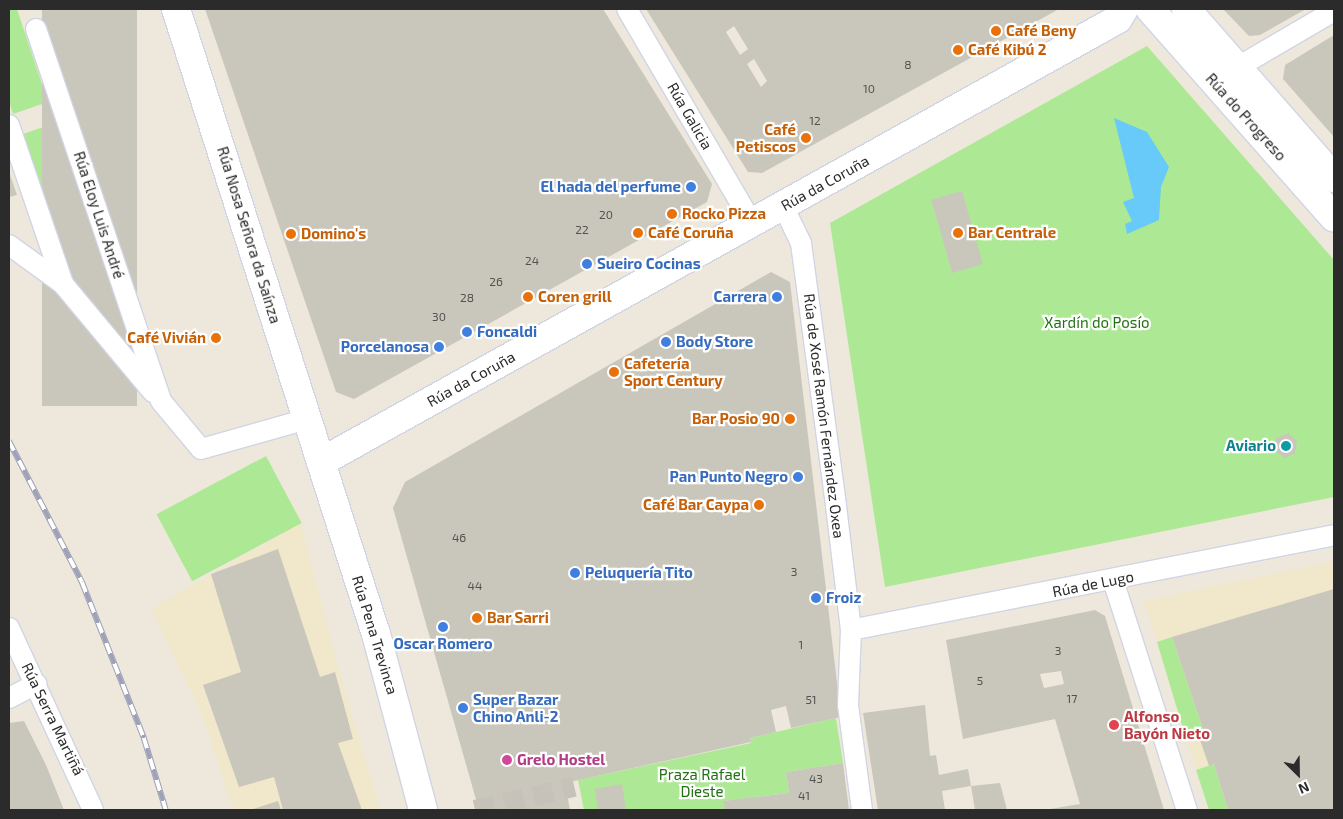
<!DOCTYPE html>
<html>
<head>
<meta charset="utf-8">
<style>
	body { margin:0 }
	#map { position:relative; width:1343px; height:819px; overflow:hidden; background:#eee8dc; font-family:"Exo 2",sans-serif }
	div>[style] { position:absolute }
	[style*='--x'] { left:calc(var(--x)*1px); top:calc(var(--y)*1px); width:calc(var(--w)*1px); rotate:calc(var(--a)*1deg) }
	.education>* { inset:0; background:#f1e7cb }
	.green>* { inset:0; background:#ade994; transform-origin:0 0 }
	.water>* { inset:0; background:#67caf9 }
	.building>* { inset:0; background:#c9c6bb; transform-origin:0 0 }
	.street-tunnel>* { height:20px; margin-top:-10px; transform-origin:0; background:repeating-linear-gradient(90deg,#c7c2b9 0 20px,transparent 0 30px) }
	.roads { filter:drop-shadow(1px 0 #d1d4e5) drop-shadow(-1px 0 #d1d4e5) drop-shadow(0 1px #d1d4e5) drop-shadow(0 -1px #d1d4e5) }
	.street>* { height:20px; margin:-10px; padding:0 10px; transform-origin:10px; border-radius:10px; background:#fff }
	.secondary>* { height:28px; margin:-14px; padding:0 14px; transform-origin:14px; border-radius:14px; background:#fff }
	.rail>* { height:5.5px; margin-top:-2.75px; transform-origin:0; background:repeating-linear-gradient(90deg,#fff 0 11px,#9ea1b7 0 22px); box-sizing:border-box; border-block:1px solid #9ea1b7 }
	.dots>* { width:14px; height:14px; translate:-50% -50%; box-sizing:border-box; border:2px solid #fff; border-radius:50% }
	span { translate:-50% -50%; white-space:nowrap; text-align:center; line-height:1.15; -webkit-text-stroke:4.5px #fff; paint-order:stroke }
	.number-label { font-size:12px; color:#52524f }
	.number-label span { -webkit-text-stroke-width:0 }
	.food-label { font-size:15px; color:#c56008; font-weight:700 }
	.left { translate:0 -50%; text-align:left }
	.right { translate:-100% -50%; text-align:right }
	.street-label { font-size:15px; color:#2b2b2b }
	.shop-label { font-size:15px; color:#366cbe; font-weight:700 }
	.park-label { font-size:15px; color:#227014 }
	.culture-label { font-size:15px; color:#0d838f; font-weight:700 }
	.health-label { font-size:15px; color:#be3a42; font-weight:700 }
	.hotel-label { font-size:15px; color:#b23c85; font-weight:700 }
	.frame { position:absolute; inset:0; border:10px solid #2b2b2b; pointer-events:none }
	.north { position:absolute; left:1273px; top:749px; width:50px; height:50px; -webkit-text-stroke:4px #fff; paint-order:stroke; rotate:157deg; font-size:14px; font-weight:700; line-height:20px; text-align:center; color:#2b2b2b }
	.north::after { content:''; display:block; margin:auto; width:18px; height:22px; background:#2b2b2b; clip-path:polygon(50% 0,100% 100%,50% 72%,0 100%) }
</style>
</head>
<body>
<div id="map">
	<div class="education">
		<div style="clip-path:polygon(301px 523px,338px 667px,380px 810px,233px 810px,204px 719px,151px 609px)"></div>
		<div style="clip-path:polygon(1334px 561px,1334px 810px,1209px 810px,1144px 601px)"></div>
	</div>
	<div class="green">
		<div style="clip-path:polygon(9px 9px,17px 9px,48px 102px,13px 114px,9px 101px)"></div>
		<div style="clip-path:polygon(1147px 46px,1334px 260px,1334px 497px,885px 587px,830px 223px)"></div>
		<div style="clip-path:polygon(55px 123px,134px 355px,72px 281px,20px 135px)"></div>
		<div style="left:266px;top:456px;width:76px;height:124px;rotate:62deg"></div>
		<div style="clip-path:polygon(1172px 637px,1203px 729px,1185px 735px,1157px 642px)"></div>
		<div style="clip-path:polygon(836px 718px,843px 763px,786px 772px,789px 793px,724px 801px,725px 810px,584px 810px,578px 780px,751px 743px,750px 738px)"></div>
		<div style="clip-path:polygon(1214px 764px,1228px 810px,1209px 810px,1196px 770px)"></div>
	</div>
	<div class="water">
		<div style="clip-path:polygon(1114px 118px,1147px 132px,1169px 167px,1161px 187px,1159px 220px,1127px 234px,1125px 224px,1132px 221px,1123px 202px,1134px 198px)"></div>
	</div>
	<div class="building">
		<div style="left:42px;top:9px;width:95px;height:397px"></div>
		<div style="clip-path:polygon(205px 9px,603px 9px,712px 184px,707px 202px,354px 399px,336px 392px)"></div>
		<div style="clip-path:polygon(evenodd,646px 9px,1059px 9px,762px 173px,748px 172px,646px 9px,734px 26px,748px 49px,740px 55px,726px 32px,734px 26px,646px 9px,754px 59px,767px 81px,761px 87px,747px 64px,754px 59px)"></div>
		<div style="clip-path:polygon(1223px 9px,1306px 9px,1260px 35px,1249px 36px)"></div>
		<div style="clip-path:polygon(1334px 35px,1334px 137px,1283px 79px,1285px 65px)"></div>
		<div style="clip-path:polygon(9px 172px,17px 195px,9px 197px)"></div>
		<div style="left:962px;top:191px;width:76px;height:32px;rotate:74deg"></div>
		<div style="clip-path:polygon(771px 272px,790px 282px,841px 717px,791px 728px,786px 706px,771px 710px,776px 732px,750px 738px,751px 742px,565px 783px,570px 810px,479px 810px,393px 508px,405px 482px)"></div>
		<div style="clip-path:polygon(1288px 433px,1297px 441px,1295px 453px,1285px 458px,1275px 451px,1276px 438px)"></div>
		<div style="clip-path:polygon(278px 549px,320px 677px,335px 672px,353px 739px,338px 743px,362px 810px,283px 810px,274px 777px,239px 787px,203px 685px,241px 672px,211px 574px)"></div>
		<div style="clip-path:polygon(1334px 589px,1334px 810px,1228px 810px,1214px 764px,1209px 766px,1197px 731px,1203px 729px,1172px 637px)"></div>
		<div style="clip-path:polygon(evenodd,1095px 610px,1105px 616px,1164px 810px,1044px 810px,1080px 804px,1055px 719px,963px 739px,946px 640px,1095px 610px,1061px 671px,1064px 684px,1044px 688px,1040px 674px,1061px 671px)"></div>
		<div style="clip-path:polygon(925px 705px,930px 756px,936px 755px,939px 775px,968px 769px,971px 786px,942px 791px,945px 810px,878px 810px,863px 713px)"></div>
		<div style="clip-path:polygon(24px 721px,46px 765px,64px 810px,9px 810px,9px 723px)"></div>
		<div style="clip-path:polygon(843px 763px,849px 810px,725px 810px,723px 801px,789px 793px,786px 772px)"></div>
		<div style="clip-path:polygon(1000px 783px,1007px 810px,975px 810px,971px 786px)"></div>
		<div style="clip-path:polygon(622px 784px,626px 810px,598px 810px,595px 789px)"></div>
		<div style="clip-path:polygon(278px 801px,281px 810px,250px 810px)"></div>
	</div>
	<div class="street-tunnel">
		<div style="--x:475;--y:810;--w:102;--a:-13.1"></div>
	</div>
	<div class="roads">
		<div class="street">
			<div style="--x:627;--y:9;--w:248;--a:59.7"></div>
			<div style="--x:36;--y:29;--w:392;--a:71.4"></div>
			<div style="--x:161;--y:401;--w:62;--a:50.2"></div>
			<div style="--x:201;--y:449;--w:110;--a:-15.8"></div>
			<div style="--x:1238;--y:67;--w:111;--a:-30.3"></div>
			<div style="--x:9;--y:125;--w:168;--a:71.2"></div>
			<div style="--x:63;--y:284;--w:141;--a:50.2"></div>
			<div style="--x:783;--y:206;--w:41;--a:64.1"></div>
			<div style="--x:801;--y:243;--w:265;--a:82.4"></div>
			<div style="--x:836;--y:506;--w:125;--a:83.1"></div>
			<div style="--x:851;--y:630;--w:75;--a:92.3"></div>
			<div style="--x:848;--y:705;--w:106;--a:82.4"></div>
			<div style="--x:9;--y:245;--w:67;--a:35.8"></div>
			<div style="--x:1113;--y:580;--w:242;--a:72.2"></div>
			<div style="--x:9;--y:628;--w:200;--a:65.2"></div>
			<div style="--x:851;--y:630;--w:492;--a:-11.1"></div>
			<div style="--x:9;--y:698;--w:31;--a:-27"></div>
		</div>
		<div class="secondary">
			<div style="--x:176;--y:9;--w:656;--a:72.26"></div>
			<div style="--x:376;--y:634;--w:182;--a:75"></div>
			<div style="--x:1150;--y:9;--w:278;--a:48.6"></div>
			<div style="--x:1186;--y:9;--w:225;--a:48.8"></div>
			<div style="--x:321;--y:462;--w:893;--a:-29.06"></div>
			<div style="--x:1102;--y:28;--w:18;--a:-29"></div>
			<div style="--x:1118;--y:19;--w:12;--a:-59"></div>
		</div>
	</div>
	<div class="rail">
		<div style="--x:9;--y:441;--w:159;--a:62.6"></div>
		<div style="--x:82;--y:582;--w:168;--a:68.3"></div>
		<div style="--x:144;--y:738;--w:75;--a:73"></div>
	</div>
	<div class="dots">
		<div style="left:996px;top:31px;background:#e8710a"></div>
		<div style="left:958px;top:50px;background:#e8710a"></div>
		<div style="left:806px;top:138px;background:#e8710a"></div>
		<div style="left:691px;top:187px;background:#3f7fe0"></div>
		<div style="left:672px;top:214px;background:#e8710a"></div>
		<div style="left:638px;top:233px;background:#e8710a"></div>
		<div style="left:958px;top:233px;background:#e8710a"></div>
		<div style="left:291px;top:234px;background:#e8710a"></div>
		<div style="left:587px;top:264px;background:#3f7fe0"></div>
		<div style="left:528px;top:297px;background:#e8710a"></div>
		<div style="left:777px;top:297px;background:#3f7fe0"></div>
		<div style="left:467px;top:332px;background:#3f7fe0"></div>
		<div style="left:216px;top:338px;background:#e8710a"></div>
		<div style="left:666px;top:342px;background:#3f7fe0"></div>
		<div style="left:439px;top:347px;background:#3f7fe0"></div>
		<div style="left:614px;top:372px;background:#e8710a"></div>
		<div style="left:790px;top:419px;background:#e8710a"></div>
		<div style="left:1286px;top:446px;background:#0f9aa8"></div>
		<div style="left:798px;top:477px;background:#3f7fe0"></div>
		<div style="left:759px;top:505px;background:#e8710a"></div>
		<div style="left:575px;top:573px;background:#3f7fe0"></div>
		<div style="left:816px;top:598px;background:#3f7fe0"></div>
		<div style="left:477px;top:618px;background:#e8710a"></div>
		<div style="left:443px;top:627px;background:#3f7fe0"></div>
		<div style="left:463px;top:708px;background:#3f7fe0"></div>
		<div style="left:1114px;top:725px;background:#e0444e"></div>
		<div style="left:507px;top:760px;background:#d1479c"></div>
	</div>
	<div class="number-label">
		<span style="left:908px;top:65px">8</span>
		<span style="left:869px;top:89px">10</span>
		<span style="left:815px;top:121px">12</span>
		<span style="left:606px;top:215px">20</span>
		<span style="left:582px;top:230px">22</span>
		<span style="left:532px;top:261px">24</span>
		<span style="left:496px;top:282px">26</span>
		<span style="left:467px;top:298px">28</span>
		<span style="left:439px;top:317px">30</span>
		<span style="left:459px;top:538px">46</span>
		<span style="left:794px;top:572px">3</span>
		<span style="left:475px;top:586px">44</span>
		<span style="left:801px;top:645px">1</span>
		<span style="left:1058px;top:651px">3</span>
		<span style="left:980px;top:681px">5</span>
		<span style="left:1072px;top:699px">17</span>
		<span style="left:811px;top:700px">51</span>
		<span style="left:816px;top:779px">43</span>
		<span style="left:804px;top:796px">41</span>
	</div>
	<div class="food-label">
		<span class="left" style="left:1006px;top:31px">Café Beny</span>
		<span class="left" style="left:968px;top:50px">Café Kibú 2</span>
		<span class="right" style="left:796px;top:138px">Café<br>Petiscos</span>
		<span class="left" style="left:682px;top:214px">Rocko Pizza</span>
		<span class="left" style="left:648px;top:233px">Café Coruña</span>
		<span class="left" style="left:968px;top:233px">Bar Centrale</span>
		<span class="left" style="left:301px;top:234px">Domino's</span>
		<span class="left" style="left:538px;top:297px">Coren grill</span>
		<span class="right" style="left:206px;top:338px">Café Vivián</span>
		<span class="left" style="left:624px;top:372px">Cafetería<br>Sport Century</span>
		<span class="right" style="left:780px;top:419px">Bar Posio 90</span>
		<span class="right" style="left:749px;top:505px">Café Bar Caypa</span>
		<span class="left" style="left:487px;top:618px">Bar Sarri</span>
	</div>
	<div class="street-label">
		<span style="left:690px;top:116px;rotate:60deg">Rúa Galicia</span>
		<span style="left:1246px;top:117px;rotate:48deg">Rúa do Progreso</span>
		<span style="left:825px;top:183px;rotate:-29deg">Rúa da Coruña</span>
		<span style="left:99px;top:215px;rotate:72deg">Rúa Eloy Luis André</span>
		<span style="left:249px;top:235px;rotate:73deg">Rúa Nosa Señora da Saínza</span>
		<span style="left:471px;top:379px;rotate:-29deg">Rúa da Coruña</span>
		<span style="left:824px;top:416px;rotate:83deg">Rúa de Xosé Ramón Fernández Oxea</span>
		<span style="left:1093px;top:584px;rotate:-11deg">Rúa de Lugo</span>
		<span style="left:375px;top:635px;rotate:73deg">Rúa Pena Trevinca</span>
		<span style="left:53px;top:719px;rotate:64deg">Rúa Serra Martiñá</span>
	</div>
	<div class="shop-label">
		<span class="right" style="left:681px;top:187px">El hada del perfume</span>
		<span class="left" style="left:597px;top:264px">Sueiro Cocinas</span>
		<span class="right" style="left:767px;top:297px">Carrera</span>
		<span class="left" style="left:477px;top:332px">Foncaldi</span>
		<span class="left" style="left:676px;top:342px">Body Store</span>
		<span class="right" style="left:429px;top:347px">Porcelanosa</span>
		<span class="right" style="left:788px;top:477px">Pan Punto Negro</span>
		<span class="left" style="left:585px;top:573px">Peluquería Tito</span>
		<span class="left" style="left:826px;top:598px">Froiz</span>
		<span style="left:443px;top:644px">Oscar Romero</span>
		<span class="left" style="left:473px;top:708px">Super Bazar<br>Chino Anli-2</span>
	</div>
	<div class="park-label">
		<span style="left:1097px;top:323px">Xardín do Posío</span>
		<span style="left:702px;top:783px">Praza Rafael<br>Dieste</span>
	</div>
	<div class="culture-label">
		<span class="right" style="left:1276px;top:446px">Aviario</span>
	</div>
	<div class="health-label">
		<span class="left" style="left:1124px;top:725px">Alfonso<br>Bayón Nieto</span>
	</div>
	<div class="hotel-label">
		<span class="left" style="left:517px;top:760px">Grelo Hostel</span>
	</div>
	<div class="frame"></div>
	<div class="north">N</div>
</div>
</body>
</html>
